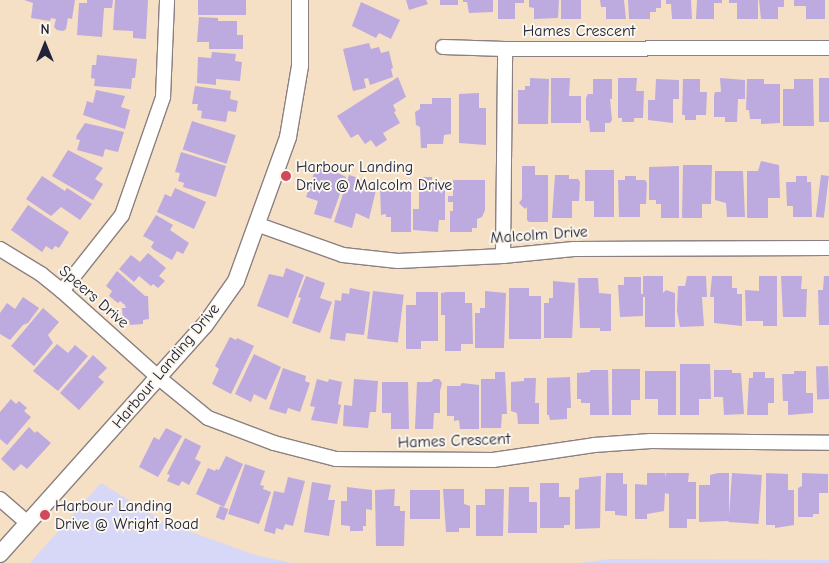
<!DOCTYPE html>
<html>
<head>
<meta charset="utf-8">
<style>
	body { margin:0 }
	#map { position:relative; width:829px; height:563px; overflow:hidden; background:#f5dfc5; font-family:"Comic Neue",sans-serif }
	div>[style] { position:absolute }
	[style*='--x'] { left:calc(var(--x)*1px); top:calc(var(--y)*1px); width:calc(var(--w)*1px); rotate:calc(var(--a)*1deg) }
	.built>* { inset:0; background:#d7d7f8 }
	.building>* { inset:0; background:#bdaade; transform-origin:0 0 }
	.roads { filter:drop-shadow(1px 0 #8c8080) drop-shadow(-1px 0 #8c8080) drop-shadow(0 1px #8c8080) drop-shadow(0 -1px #8c8080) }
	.minor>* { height:14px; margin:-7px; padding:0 7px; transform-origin:7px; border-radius:7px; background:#fff }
	.tertiary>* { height:16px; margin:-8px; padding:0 8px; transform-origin:8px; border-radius:8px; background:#fff }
	.dots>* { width:14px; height:14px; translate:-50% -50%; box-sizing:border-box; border:2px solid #fbf7ec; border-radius:50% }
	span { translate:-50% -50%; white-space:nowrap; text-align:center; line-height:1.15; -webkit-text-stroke:4px #fbf7ec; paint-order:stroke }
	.street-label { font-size:16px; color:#22223b }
	.poi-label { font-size:16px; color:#22223b }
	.left { translate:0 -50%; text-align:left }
	.north { position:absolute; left:20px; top:20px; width:50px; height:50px; -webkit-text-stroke:4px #fbf7ec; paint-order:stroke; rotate:0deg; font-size:14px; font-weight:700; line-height:20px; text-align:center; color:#22223b }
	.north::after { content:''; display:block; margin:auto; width:18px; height:22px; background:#22223b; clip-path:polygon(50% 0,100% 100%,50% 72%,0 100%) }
</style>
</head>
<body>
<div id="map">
	<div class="built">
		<div style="clip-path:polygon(101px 483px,166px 523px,255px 555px,292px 563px,30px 563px)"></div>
		<div style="clip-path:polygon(610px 559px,829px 560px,829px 563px,578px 563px)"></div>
	</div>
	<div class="building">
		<div style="clip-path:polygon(24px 0,75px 0,72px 19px,68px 18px,66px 29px,63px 31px,57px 30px,54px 27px,56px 19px,51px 18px,50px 21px,31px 18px,33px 3px)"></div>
		<div style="clip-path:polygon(87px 0,113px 0,112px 8px,104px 8px,102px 37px,77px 35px,79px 3px,87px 3px)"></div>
		<div style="clip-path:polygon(115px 0,148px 0,146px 39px,133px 38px,133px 31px,113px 30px)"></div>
		<div style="left:198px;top:0;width:48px;height:15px"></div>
		<div style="clip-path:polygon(406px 0,426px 0,428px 4px,409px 10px)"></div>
		<div style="left:440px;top:0;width:18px;height:5px"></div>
		<div style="clip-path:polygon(463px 0,493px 0,493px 12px,469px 13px,467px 2px,463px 2px)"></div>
		<div style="clip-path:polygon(498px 0,524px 0,524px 3px,515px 3px,515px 19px,498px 19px)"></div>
		<div style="clip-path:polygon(529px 0,559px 0,558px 18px,534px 19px,534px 8px,529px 7px)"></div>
		<div style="left:561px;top:0;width:20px;height:19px"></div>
		<div style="clip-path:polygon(600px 0,624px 0,626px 19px,606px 19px,606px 7px,601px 7px)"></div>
		<div style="clip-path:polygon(628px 0,661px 0,661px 8px,656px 8px,656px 12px,650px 12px,650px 19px,629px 19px)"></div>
		<div style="clip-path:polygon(666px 0,691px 0,692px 19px,672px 19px,671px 4px,666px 4px)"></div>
		<div style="clip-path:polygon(697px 0,722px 0,722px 3px,714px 3px,714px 19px,696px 19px)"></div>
		<div style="clip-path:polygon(729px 0,758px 0,758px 19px,737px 19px,737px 3px,729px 3px)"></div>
		<div style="clip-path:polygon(759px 0,784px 0,784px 7px,778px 7px,778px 19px,761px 19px)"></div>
		<div style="clip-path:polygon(794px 0,825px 0,825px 19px,806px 19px,806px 6px,794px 6px)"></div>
		<div style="clip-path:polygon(361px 2px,400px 20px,391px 39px,379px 33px,376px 38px,352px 26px)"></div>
		<div style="clip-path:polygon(199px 17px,218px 18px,218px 21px,237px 21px,237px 35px,243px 35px,243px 49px,209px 49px,209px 42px,197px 42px)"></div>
		<div style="clip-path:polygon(369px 43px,371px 49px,379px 47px,381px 53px,389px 51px,393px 68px,391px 69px,393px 77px,370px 85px,368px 78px,364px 79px,366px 88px,353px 91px,343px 49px)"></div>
		<div style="clip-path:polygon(212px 52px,236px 54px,235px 61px,242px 62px,240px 81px,216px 79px,216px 85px,197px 83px,198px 57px,211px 58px)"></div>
		<div style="clip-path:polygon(97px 55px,137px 59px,135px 78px,132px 78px,131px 89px,94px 86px,95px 79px,91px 78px,92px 65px,96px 65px)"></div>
		<div style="clip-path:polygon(398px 77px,406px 97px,393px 105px,396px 111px,394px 112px,400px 123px,383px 133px,387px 140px,376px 147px,371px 140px,365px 144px,358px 134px,351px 138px,337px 116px)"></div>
		<div style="clip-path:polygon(530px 78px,549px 79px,548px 124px,518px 124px,518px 90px,525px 90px,525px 86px,530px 86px)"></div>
		<div style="clip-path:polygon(551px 78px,570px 78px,569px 96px,581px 96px,581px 123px,551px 123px)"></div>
		<div style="clip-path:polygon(618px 78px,637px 78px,636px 91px,644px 91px,643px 118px,634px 118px,634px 122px,622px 122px,622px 118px,618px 118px)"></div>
		<div style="clip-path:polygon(720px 78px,745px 80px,745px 99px,738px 99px,737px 122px,725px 122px,725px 117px,714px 117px,714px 96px,715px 92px,721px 92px)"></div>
		<div style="left:819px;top:78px;width:10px;height:44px"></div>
		<div style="clip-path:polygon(593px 79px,612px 79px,612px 99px,610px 99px,612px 120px,610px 123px,605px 123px,605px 132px,590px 132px,589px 121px,586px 120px,586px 98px,588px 94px,593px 94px)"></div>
		<div style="clip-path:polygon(656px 79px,679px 80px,679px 99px,673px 99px,673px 123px,648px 120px,648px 100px,655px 100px)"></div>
		<div style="clip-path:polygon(683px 79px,700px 79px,700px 92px,707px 92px,706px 115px,696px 115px,696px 120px,685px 120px,685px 115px,682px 115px)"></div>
		<div style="clip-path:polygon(747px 79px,764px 79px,764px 84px,780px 84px,780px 123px,761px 124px,761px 119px,750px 119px,749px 110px,746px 110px)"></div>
		<div style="clip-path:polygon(794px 79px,813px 79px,814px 126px,783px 126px,783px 89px,794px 89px)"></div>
		<div style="clip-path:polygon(195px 86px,231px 91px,230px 99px,238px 101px,236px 112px,228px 111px,226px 122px,201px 118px,202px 111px,197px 110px,198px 104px,192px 104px)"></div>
		<div style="clip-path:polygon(96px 90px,125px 96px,121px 107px,130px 110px,125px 129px,83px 115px,87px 101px,93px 103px)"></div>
		<div style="clip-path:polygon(479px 93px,479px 108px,486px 108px,486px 145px,459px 143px,459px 94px)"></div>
		<div style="clip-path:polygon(432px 98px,451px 98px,451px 134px,444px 135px,443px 144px,427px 144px,427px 148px,421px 148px,420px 127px,416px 125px,415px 112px,420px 109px,420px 104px,432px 104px)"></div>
		<div style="left:192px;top:121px;width:46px;height:30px;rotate:18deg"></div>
		<div style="clip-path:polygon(85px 123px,124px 132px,118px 152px,105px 149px,103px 157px,77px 150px,80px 140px,76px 139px,77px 135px)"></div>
		<div style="clip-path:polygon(68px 150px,103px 168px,95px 179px,103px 184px,93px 200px,52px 176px)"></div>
		<div style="clip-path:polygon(181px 152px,226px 166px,216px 197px,183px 187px,184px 183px,178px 181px,180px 173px,175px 172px)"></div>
		<div style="clip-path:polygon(761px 161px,779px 165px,780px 198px,768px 198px,768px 218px,747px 218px,747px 171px,758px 171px)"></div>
		<div style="clip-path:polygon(683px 165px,712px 165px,711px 204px,702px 204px,702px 218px,682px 218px)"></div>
		<div style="clip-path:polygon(522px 166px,535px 166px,535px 175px,548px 175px,548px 222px,529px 222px,527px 220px,527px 207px,525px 209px,519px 203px,522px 199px)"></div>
		<div style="clip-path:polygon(679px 166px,679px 218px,661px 218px,661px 204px,656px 204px,656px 200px,649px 200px,649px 167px)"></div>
		<div style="clip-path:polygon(316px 167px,325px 170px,326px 167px,346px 177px,331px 219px,314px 214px,318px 201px,306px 197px)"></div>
		<div style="clip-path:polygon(585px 170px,614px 170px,614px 217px,594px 217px,594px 201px,585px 201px)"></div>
		<div style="clip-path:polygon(715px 171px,743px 171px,745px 217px,727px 217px,726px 203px,715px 200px)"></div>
		<div style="clip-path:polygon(349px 175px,362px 179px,361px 184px,376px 190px,369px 219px,356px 213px,352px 228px,334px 222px)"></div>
		<div style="clip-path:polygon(555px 175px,569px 175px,569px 179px,578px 179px,580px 182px,579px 201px,572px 201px,572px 218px,552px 218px)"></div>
		<div style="left:821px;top:175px;width:8px;height:42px;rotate:7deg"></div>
		<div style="clip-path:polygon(42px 176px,65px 191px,67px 188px,92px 204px,80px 220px,61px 207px,51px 216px,26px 199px)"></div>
		<div style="clip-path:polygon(625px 176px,636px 176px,636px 180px,645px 180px,647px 183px,646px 204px,640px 204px,640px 217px,619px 217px,618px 180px,625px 180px)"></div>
		<div style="clip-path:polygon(796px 176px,807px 176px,807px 182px,811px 182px,812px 217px,793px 217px,793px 206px,787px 206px,786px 182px,796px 182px)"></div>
		<div style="clip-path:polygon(419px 177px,432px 177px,432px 183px,445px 183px,445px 220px,439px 220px,438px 232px,413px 230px,413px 209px,419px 209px)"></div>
		<div style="clip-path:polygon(453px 180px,485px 180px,485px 210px,482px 217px,477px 219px,477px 228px,472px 228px,472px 232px,450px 232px,450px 211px,453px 211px,453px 202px,448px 202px,448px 196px,453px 196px)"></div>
		<div style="clip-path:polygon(398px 181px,411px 181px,411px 232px,391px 232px,391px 217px,386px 217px,386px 214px,381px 215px,380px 187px,398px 187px)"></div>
		<div style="clip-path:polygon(175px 188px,206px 202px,194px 229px,157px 212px,165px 194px,171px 197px)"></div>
		<div style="clip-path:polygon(28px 205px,69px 232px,59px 248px,55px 246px,52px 250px,46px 246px,42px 252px,11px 230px)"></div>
		<div style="clip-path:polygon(156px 215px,173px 225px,170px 230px,189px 243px,183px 254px,177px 251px,172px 260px,154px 250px,151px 247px,154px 242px,143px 236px)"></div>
		<div style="clip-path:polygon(148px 253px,166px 268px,159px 276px,165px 281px,158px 288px,153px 284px,151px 286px,139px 276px,134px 282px,119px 269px,131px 255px,140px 262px)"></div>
		<div style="clip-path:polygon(286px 268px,304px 275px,288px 318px,257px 306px,269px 274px,283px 277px)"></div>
		<div style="clip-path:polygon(117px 271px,145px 296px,148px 296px,149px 319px,143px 320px,143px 324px,130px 325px,129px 320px,123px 320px,122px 308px,126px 308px,125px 305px,120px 301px,118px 303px,109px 296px,112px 291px,106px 286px)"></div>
		<div style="clip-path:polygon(306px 276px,325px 283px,320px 298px,332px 302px,320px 333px,292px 323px,301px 298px,298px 297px)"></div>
		<div style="clip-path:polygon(643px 276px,663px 276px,663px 293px,666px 290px,675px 293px,675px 327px,645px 327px,645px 297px,643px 297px,643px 316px,620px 317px,618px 285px,624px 285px,624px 277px,641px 277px,641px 294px,643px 294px)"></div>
		<div style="clip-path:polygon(687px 276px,706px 276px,707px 297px,702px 297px,704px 326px,680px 327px,677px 311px,678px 286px,685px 286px)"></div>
		<div style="clip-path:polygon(712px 276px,732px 276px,732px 288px,737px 288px,737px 294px,742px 294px,742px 326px,714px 323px,714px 297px,710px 297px)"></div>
		<div style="clip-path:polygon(759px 276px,777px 276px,777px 326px,763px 326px,763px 321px,746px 321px,745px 290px,759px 291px)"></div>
		<div style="clip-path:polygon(781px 276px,802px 276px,801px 289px,807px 289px,806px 317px,783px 317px)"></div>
		<div style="clip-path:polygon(824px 276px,829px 276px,829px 325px,819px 325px,818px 290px,823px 290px)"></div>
		<div style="clip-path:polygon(578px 278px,598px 278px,599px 293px,611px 294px,611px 331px,600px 331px,600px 328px,580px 328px)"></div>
		<div style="clip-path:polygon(553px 281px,575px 283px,572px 338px,544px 338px,544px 303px,549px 303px,549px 298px,553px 298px)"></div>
		<div style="clip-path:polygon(350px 288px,370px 292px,364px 335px,346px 333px,345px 341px,330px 339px,335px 300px,341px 301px,342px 293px,349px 294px)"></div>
		<div style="clip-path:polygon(509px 288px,529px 288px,529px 296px,541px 296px,541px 339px,509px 339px)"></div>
		<div style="left:373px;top:291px;width:31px;height:48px;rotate:7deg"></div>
		<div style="clip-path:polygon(485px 291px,506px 293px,504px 348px,475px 348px,475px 313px,480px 313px,480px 308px,485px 308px)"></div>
		<div style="clip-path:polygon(416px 292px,438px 292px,438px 341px,421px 341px,421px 349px,406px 349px,406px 305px,416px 305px)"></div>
		<div style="clip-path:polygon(447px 292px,465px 292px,465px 303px,472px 303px,473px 344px,461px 344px,461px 351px,445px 351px,445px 315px,441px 315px,441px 293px)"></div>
		<div style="clip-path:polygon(23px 297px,39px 308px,28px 323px,23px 325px,10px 340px,0 334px,0 313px,7px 303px,15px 309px)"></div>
		<div style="clip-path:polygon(43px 308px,59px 322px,48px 335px,53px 343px,34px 366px,11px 346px)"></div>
		<div style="clip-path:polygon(230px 337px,236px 340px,237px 338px,254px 346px,231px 394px,212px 384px,219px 369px,215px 366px)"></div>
		<div style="clip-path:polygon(57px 344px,68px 353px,75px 345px,88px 356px,58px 391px,33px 371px)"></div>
		<div style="clip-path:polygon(254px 354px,281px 367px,266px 400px,254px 394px,251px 402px,235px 394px)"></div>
		<div style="clip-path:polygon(93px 355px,107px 368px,98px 377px,104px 382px,79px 410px,60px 393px)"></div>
		<div style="clip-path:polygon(680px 364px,710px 364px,711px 399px,699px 399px,699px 415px,680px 415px)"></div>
		<div style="left:828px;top:366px;width:33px;height:12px;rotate:88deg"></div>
		<div style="clip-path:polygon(283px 368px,306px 376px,305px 381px,310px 383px,300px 412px,288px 408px,286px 414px,269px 409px)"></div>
		<div style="clip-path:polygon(612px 369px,640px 369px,640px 400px,631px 400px,631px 415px,612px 415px)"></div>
		<div style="clip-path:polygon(590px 370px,608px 370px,609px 415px,590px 415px,590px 403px,581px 403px,581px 399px,577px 399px,577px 373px,590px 372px)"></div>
		<div style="clip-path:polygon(714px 370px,732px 370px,732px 373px,741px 373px,744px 414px,724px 415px,723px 397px,714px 397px)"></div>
		<div style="clip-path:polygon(645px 371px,676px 371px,676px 415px,658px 415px,658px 399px,645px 399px)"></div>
		<div style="clip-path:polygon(794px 371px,806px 371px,806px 393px,813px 393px,813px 413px,788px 415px,788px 401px,783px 401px,782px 374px,794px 374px)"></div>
		<div style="clip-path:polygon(495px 372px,505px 372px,507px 414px,502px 414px,501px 428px,481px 428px,481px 379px,495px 379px)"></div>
		<div style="clip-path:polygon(753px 372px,765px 372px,765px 378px,774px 378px,774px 403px,768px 403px,768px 415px,747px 415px,749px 378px,753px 378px)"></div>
		<div style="clip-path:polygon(570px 377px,571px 408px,567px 408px,567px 419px,550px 420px,549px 415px,547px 415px,547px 378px)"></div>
		<div style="clip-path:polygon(524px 378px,536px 378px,535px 403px,539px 403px,539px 424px,518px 424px,517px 413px,511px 411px,511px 382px,524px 381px)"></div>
		<div style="clip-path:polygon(317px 379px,328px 382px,329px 379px,342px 382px,338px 404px,341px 405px,337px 424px,311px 420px,315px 407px,310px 406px)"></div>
		<div style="clip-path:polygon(354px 379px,378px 381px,376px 412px,370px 412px,368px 428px,343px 426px,344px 405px,352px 406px)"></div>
		<div style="clip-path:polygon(434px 379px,439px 379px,442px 383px,440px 391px,440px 413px,434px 413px,433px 429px,415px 429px,417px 382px,431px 382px)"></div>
		<div style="clip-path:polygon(382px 382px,408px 382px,409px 429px,391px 429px,391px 413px,382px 413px)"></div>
		<div style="clip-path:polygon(462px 383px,479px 385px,479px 429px,460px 429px,459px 420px,454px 421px,454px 416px,447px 416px,447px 386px,460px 386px)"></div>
		<div style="clip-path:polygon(11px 399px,16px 404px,19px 401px,27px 408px,24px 411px,31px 417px,7px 445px,0 439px,0 412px)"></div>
		<div style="clip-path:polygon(29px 427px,35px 433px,37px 431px,51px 443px,27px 469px,21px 464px,14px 471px,1px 459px)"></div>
		<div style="clip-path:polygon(166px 428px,182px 436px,158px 477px,139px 467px,154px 437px,159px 440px)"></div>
		<div style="clip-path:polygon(185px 438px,201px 446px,195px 459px,201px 462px,189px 485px,182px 481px,179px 486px,167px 481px,170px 475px,167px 474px)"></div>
		<div style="clip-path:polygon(226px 456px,243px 464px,224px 507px,196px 494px,208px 468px,215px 471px,216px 469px,219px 470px)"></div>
		<div style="clip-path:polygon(245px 464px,265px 471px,260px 485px,264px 486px,263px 489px,271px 492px,259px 524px,228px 514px)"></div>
		<div style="clip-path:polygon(606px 473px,623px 473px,623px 484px,627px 484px,627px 516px,615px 515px,615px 511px,605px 511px)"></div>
		<div style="clip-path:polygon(647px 473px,665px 473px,666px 478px,666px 473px,689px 473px,688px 482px,696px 482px,696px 519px,687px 519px,687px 528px,669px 528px,669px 494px,665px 493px,664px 511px,647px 514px,647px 519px,635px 519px,635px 484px,647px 485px)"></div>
		<div style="clip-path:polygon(718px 473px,729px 473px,729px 521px,699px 522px,699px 485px,710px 485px,710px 475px)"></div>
		<div style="left:732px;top:473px;width:30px;height:49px;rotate:4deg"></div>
		<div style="clip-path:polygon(766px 473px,788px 474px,788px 490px,794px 490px,794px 525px,775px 528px,775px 525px,766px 525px)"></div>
		<div style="clip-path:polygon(802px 473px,828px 474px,828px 493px,819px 493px,819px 514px,813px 514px,813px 517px,798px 517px,798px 488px,802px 486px)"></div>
		<div style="clip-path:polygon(601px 476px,600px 528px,575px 529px,575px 490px,579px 489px,579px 478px)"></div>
		<div style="clip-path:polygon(288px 477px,305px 481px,293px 526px,285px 524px,283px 530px,276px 528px,275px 534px,264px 531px,274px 491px,284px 493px)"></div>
		<div style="clip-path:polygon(312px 482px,331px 485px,328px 500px,335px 500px,329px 536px,304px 532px)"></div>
		<div style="clip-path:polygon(540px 483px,559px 483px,559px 497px,570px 497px,570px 525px,564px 525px,564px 528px,540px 528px)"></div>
		<div style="clip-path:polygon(347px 487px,372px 490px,372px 510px,366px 509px,366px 526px,363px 526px,363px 531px,350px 531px,350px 526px,341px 525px,341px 501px,347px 501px)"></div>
		<div style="clip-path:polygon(509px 487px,529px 487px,529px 502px,537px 502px,537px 533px,508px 533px)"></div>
		<div style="clip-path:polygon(395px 489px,394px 506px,400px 506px,400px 511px,405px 511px,404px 546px,376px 546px,375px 490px)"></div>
		<div style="clip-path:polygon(443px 489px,464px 489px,464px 504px,470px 506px,470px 528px,459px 528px,459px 532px,446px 532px)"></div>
		<div style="clip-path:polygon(485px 489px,504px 489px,503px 536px,476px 536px,476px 505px,485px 505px)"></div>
		<div style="left:410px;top:490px;width:30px;height:29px"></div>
		<div style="left:220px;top:506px;width:9px;height:12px;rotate:21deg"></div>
	</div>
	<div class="roads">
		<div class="minor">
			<div style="--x:443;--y:47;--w:62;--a:1.8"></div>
			<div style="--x:256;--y:224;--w:92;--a:19.6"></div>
			<div style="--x:343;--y:255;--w:55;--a:6.2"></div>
			<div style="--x:398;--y:261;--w:105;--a:-2.7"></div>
			<div style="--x:503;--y:256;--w:71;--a:-5.6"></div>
			<div style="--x:574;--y:249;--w:255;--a:-0.2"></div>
			<div style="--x:0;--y:249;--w:48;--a:31.4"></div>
			<div style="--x:41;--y:274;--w:27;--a:39"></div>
			<div style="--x:62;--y:291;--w:130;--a:41.9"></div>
			<div style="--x:159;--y:378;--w:63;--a:39.2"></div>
			<div style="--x:208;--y:418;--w:71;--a:20.7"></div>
			<div style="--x:274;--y:443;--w:64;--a:14.5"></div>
			<div style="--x:336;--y:459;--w:157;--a:0.4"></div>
			<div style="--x:493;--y:460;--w:102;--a:-8.4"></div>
			<div style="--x:594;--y:445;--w:57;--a:-4"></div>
			<div style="--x:651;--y:441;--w:178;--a:0.6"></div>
			<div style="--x:503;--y:256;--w:207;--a:-89.4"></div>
			<div style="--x:505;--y:49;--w:324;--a:-0.2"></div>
			<div style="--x:62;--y:291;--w:97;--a:-51.7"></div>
			<div style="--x:122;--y:215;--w:125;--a:-70.8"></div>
			<div style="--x:163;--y:97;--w:97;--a:-87.6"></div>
			<div style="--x:0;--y:499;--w:37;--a:41"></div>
		</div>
		<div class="tertiary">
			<div style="--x:0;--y:554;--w:307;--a:-48.2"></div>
			<div style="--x:205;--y:325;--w:54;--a:-54.8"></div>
			<div style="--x:236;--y:281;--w:153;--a:-70.1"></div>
			<div style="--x:288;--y:137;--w:72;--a:-80.4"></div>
			<div style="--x:300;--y:66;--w:66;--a:-90"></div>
		</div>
	</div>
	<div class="dots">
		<div style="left:286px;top:176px;background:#d1495b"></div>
		<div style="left:45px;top:515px;background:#d1495b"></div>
	</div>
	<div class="street-label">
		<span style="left:579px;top:31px">Hames Crescent</span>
		<span style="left:539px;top:235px;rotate:-4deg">Malcolm Drive</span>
		<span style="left:94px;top:297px;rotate:41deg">Speers Drive</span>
		<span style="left:166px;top:366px;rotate:-50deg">Harbour Landing Drive</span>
		<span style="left:454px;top:441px;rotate:-2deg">Hames Crescent</span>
	</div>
	<div class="poi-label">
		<span class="left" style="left:296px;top:176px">Harbour Landing<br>Drive @ Malcolm Drive</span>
		<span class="left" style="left:55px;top:515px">Harbour Landing<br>Drive @ Wright Road</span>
	</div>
	<div class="north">N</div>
</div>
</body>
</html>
